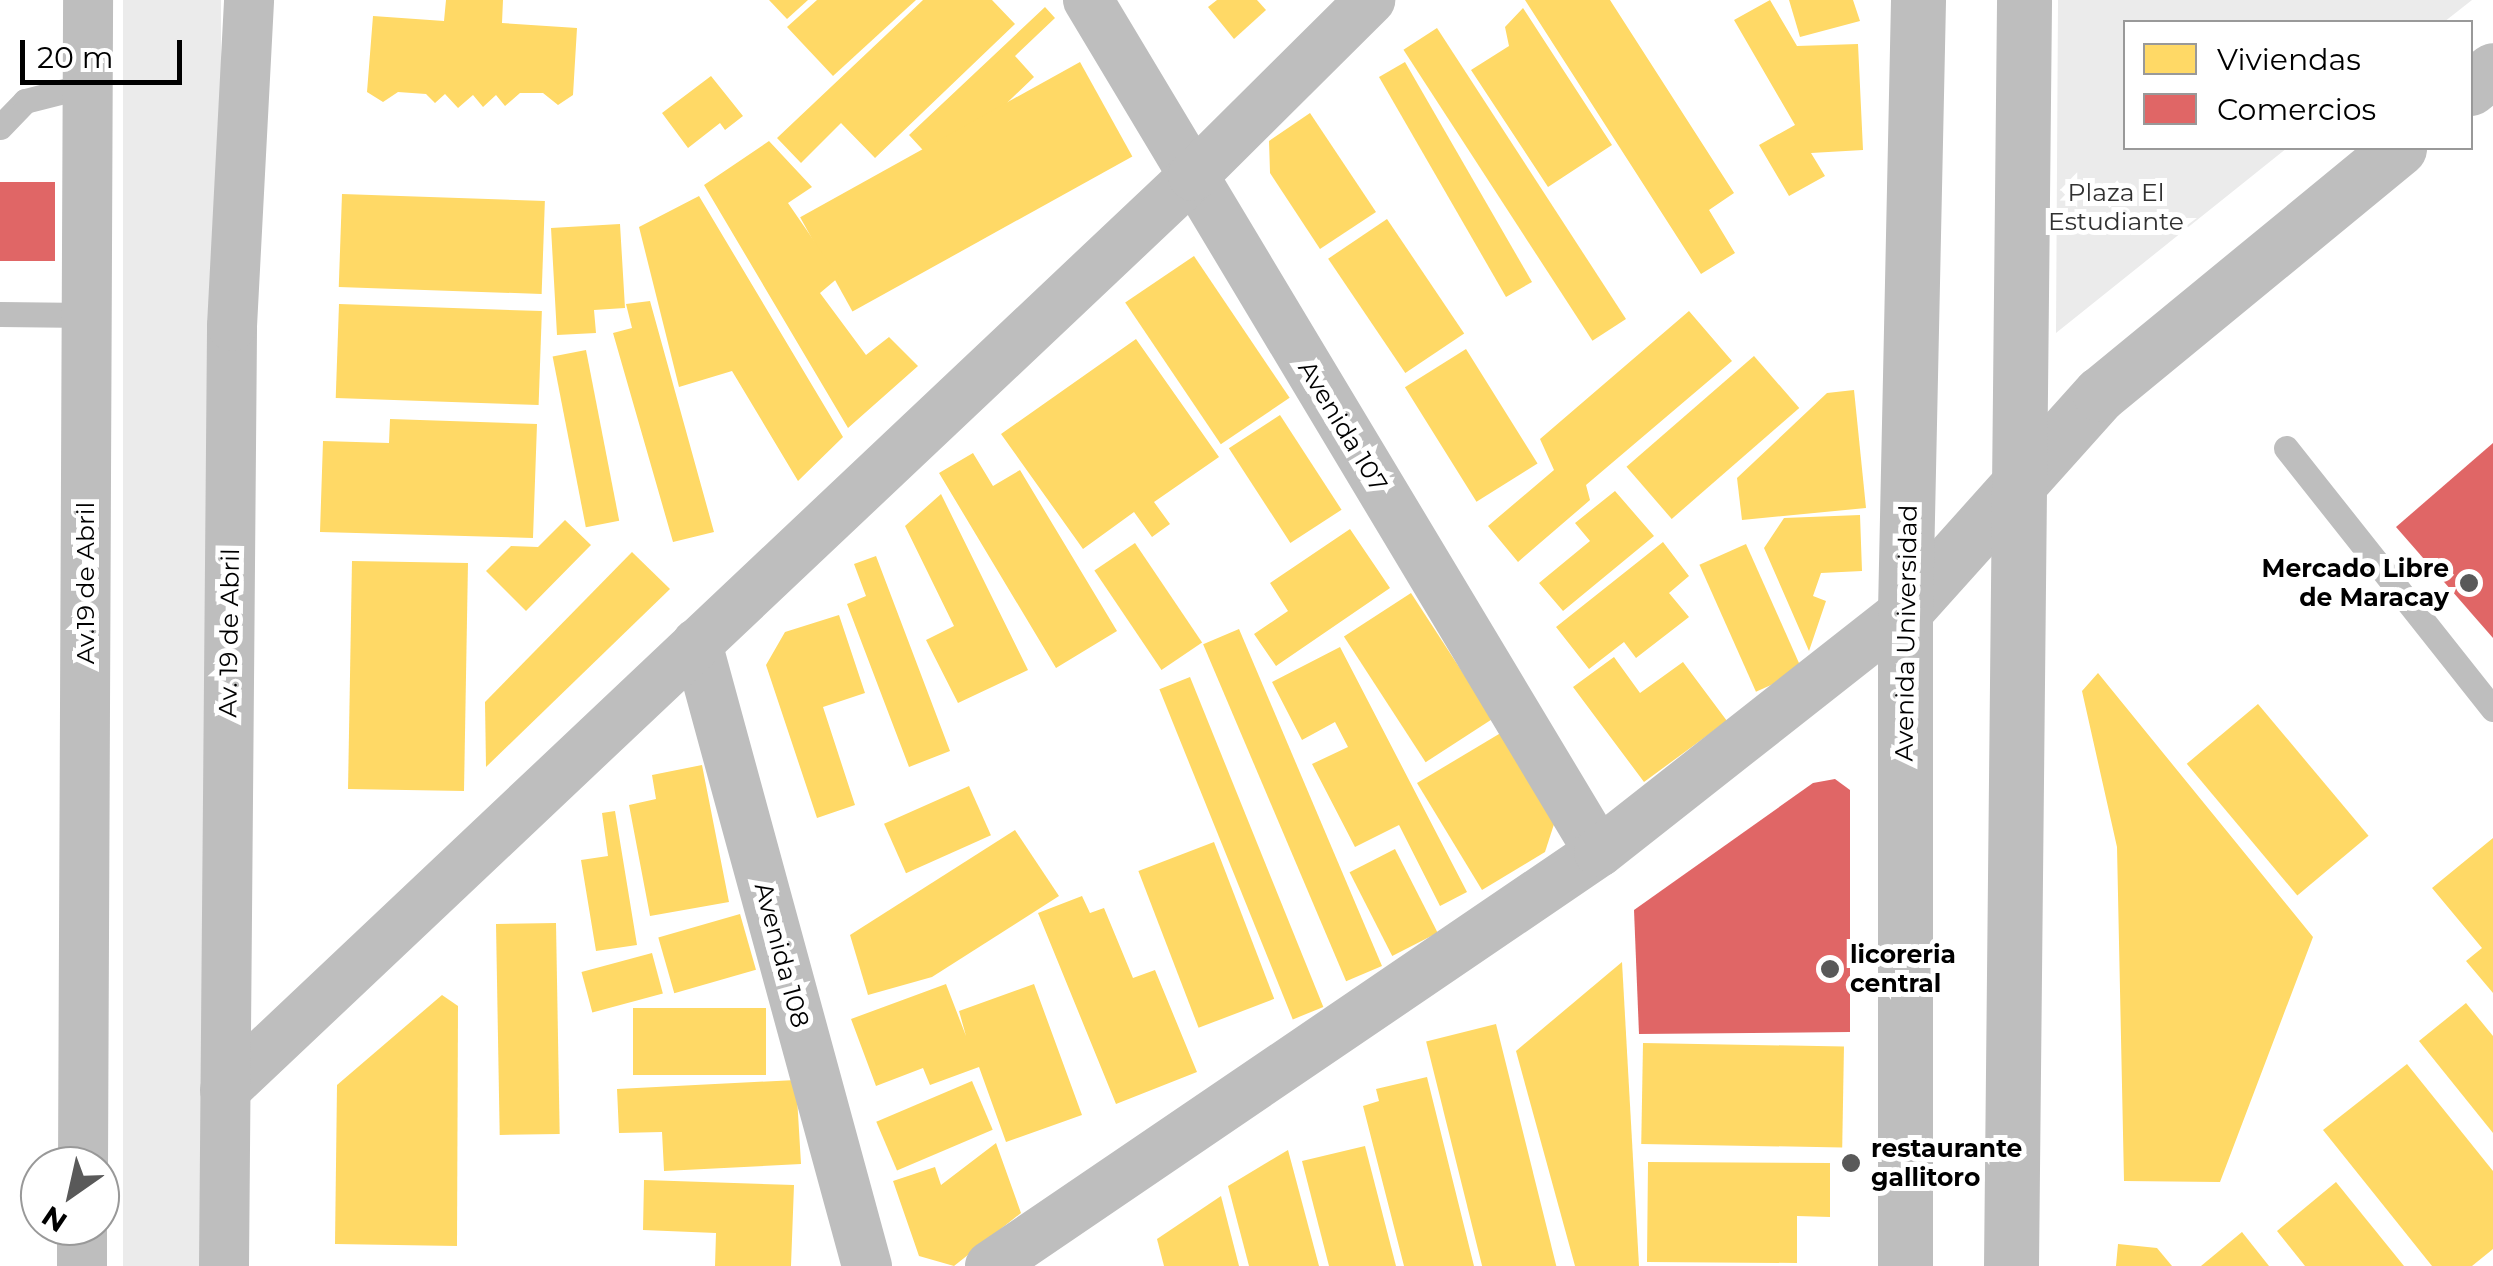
<!DOCTYPE html>
<html>
<head>
<meta charset="utf-8">
<style>
	body { margin:0 }
	#map { position:relative; width:2493px; height:1266px; overflow:hidden; background:#fff; font-family:Montserrat,sans-serif }
	div>[style] { position:absolute }
	[style*='--x'] { left:calc(var(--x)*1px); top:calc(var(--y)*1px); width:calc(var(--w)*1px); rotate:calc(var(--a)*1deg) }
	.green>* { inset:0; background:#ebebeb; transform-origin:0 0 }
	.homes>* { inset:0; background:#ffd966; transform-origin:0 0 }
	.shops>* { inset:0; background:#e06666; transform-origin:0 0 }
	.service>* { height:25px; margin:-12.5px; padding:0 12.5px; transform-origin:12.5px; border-radius:12.5px; background:#bebebe }
	.minor>* { height:50px; margin:-25px; padding:0 25px; transform-origin:25px; border-radius:25px; background:#bebebe }
	.tertiary>* { height:55px; margin:-27.5px; padding:0 27.5px; transform-origin:27.5px; border-radius:27.5px; background:#bebebe }
	.dots>* { width:28px; height:28px; translate:-50% -50%; box-sizing:border-box; border:5px solid #fff; border-radius:50% }
	span { translate:-50% -50%; white-space:nowrap; text-align:center; line-height:1.15; -webkit-text-stroke:10px #fff; paint-order:stroke }
	.park-label { font-size:25px; color:#313131 }
	.street-label { font-size:25px; color:#000 }
	.poi-label { font-size:25px; color:#000; font-weight:700 }
	.right { translate:-100% -50%; text-align:right }
	.left { translate:0 -50%; text-align:left }
	.legend { position:absolute; left:2123px; top:20px; width:350px; height:130px; box-sizing:border-box; background:#fff; border:2px solid #999; margin:0; padding:12px 18px; list-style:none; font-size:30px; color:#000 }
	.legend li { display:flex; align-items:center; gap:20px; height:50px }
	.legend b { width:50px; border:2px solid #999 }
	.north { position:absolute; left:20px; top:1146px; width:100px; height:100px; box-sizing:border-box; background:#fff; border:2px solid #999; border-radius:50%; rotate:214deg; font-size:28px; font-weight:700; line-height:40px; text-align:center; color:#000 }
	.north::after { content:''; display:block; margin:auto; width:35px; height:45px; background:#595959; clip-path:polygon(50% 0,100% 100%,50% 72%,0 100%) }
	.scale { position:absolute; left:20px; top:40px; width:162px; height:45px; box-sizing:border-box; border:5px solid #000; border-top:0; padding-left:12px; font-size:30px; line-height:35px; white-space:nowrap; color:#000; -webkit-text-stroke:8px #fff; paint-order:stroke }
</style>
</head>
<body>
<div id="map">
	<div class="green">
		<div style="left:123px;top:0;width:98px;height:1266px"></div>
		<div style="clip-path:polygon(2058px 0,2472px 0,2444px 22px,2126px 22px,2126px 148px,2287px 148px,2056px 333px)"></div>
	</div>
	<div class="homes">
		<div style="clip-path:polygon(446px 0,503px 0,502px 23px,577px 28px,573px 95px,558px 105px,543px 93px,520px 93px,505px 106px,496px 95px,483px 107px,473px 95px,458px 108px,445px 94px,435px 103px,426px 94px,398px 92px,383px 102px,367px 92px,373px 16px,444px 21px)"></div>
		<div style="clip-path:polygon(769px 0,808px 0,787px 19px)"></div>
		<div style="clip-path:polygon(817px 0,916px 0,833px 76px,787px 27px)"></div>
		<div style="clip-path:polygon(923px 0,992px 0,1015px 24px,875px 158px,841px 123px,801px 163px,777px 138px)"></div>
		<div style="clip-path:polygon(1217px 0,1257px 0,1266px 10px,1234px 39px,1208px 7px)"></div>
		<div style="clip-path:polygon(1525px 0,1610px 0,1734px 193px,1709px 210px,1735px 253px,1701px 274px)"></div>
		<div style="clip-path:polygon(1770px 0,1797px 46px,1858px 44px,1863px 150px,1811px 153px,1825px 176px,1789px 196px,1759px 145px,1795px 125px,1734px 20px)"></div>
		<div style="clip-path:polygon(1789px 0,1853px 0,1860px 21px,1800px 37px)"></div>
		<div style="clip-path:polygon(1045px 7px,1055px 18px,1015px 56px,1034px 77px,965px 143px,960px 135px,933px 161px,909px 135px)"></div>
		<div style="clip-path:polygon(1523px 8px,1612px 145px,1548px 187px,1471px 70px,1509px 46px,1505px 27px)"></div>
		<div style="left:1437px;top:28px;width:347px;height:40px;rotate:57deg"></div>
		<div style="left:1080px;top:62px;width:108px;height:320px;rotate:61deg"></div>
		<div style="left:1405px;top:62px;width:254px;height:30px;rotate:60deg"></div>
		<div style="clip-path:polygon(711px 76px,743px 116px,725px 130px,720px 123px,688px 148px,662px 113px)"></div>
		<div style="clip-path:polygon(1310px 113px,1376px 212px,1320px 249px,1270px 173px,1269px 141px)"></div>
		<div style="clip-path:polygon(769px 141px,812px 187px,788px 203px,839px 277px,820px 293px,866px 355px,889px 337px,918px 366px,848px 428px,704px 185px)"></div>
		<div style="left:342px;top:194px;width:203px;height:93px;rotate:2deg"></div>
		<div style="clip-path:polygon(699px 196px,843px 437px,798px 481px,732px 371px,679px 387px,639px 227px)"></div>
		<div style="left:1387px;top:219px;width:138px;height:71px;rotate:56deg"></div>
		<div style="clip-path:polygon(620px 224px,625px 308px,594px 310px,596px 333px,557px 335px,551px 228px)"></div>
		<div style="left:1194px;top:256px;width:171px;height:83px;rotate:56deg"></div>
		<div style="clip-path:polygon(650px 301px,714px 532px,673px 542px,613px 333px,632px 328px,626px 304px)"></div>
		<div style="left:339px;top:304px;width:203px;height:94px;rotate:2deg"></div>
		<div style="clip-path:polygon(1689px 311px,1732px 361px,1586px 485px,1590px 500px,1518px 562px,1488px 526px,1554px 470px,1540px 439px)"></div>
		<div style="clip-path:polygon(1136px 339px,1219px 457px,1154px 502px,1170px 524px,1152px 537px,1134px 512px,1083px 549px,1001px 434px)"></div>
		<div style="left:1466px;top:349px;width:135px;height:72px;rotate:58deg"></div>
		<div style="left:586px;top:350px;width:174px;height:34px;rotate:79deg"></div>
		<div style="left:1754px;top:356px;width:69px;height:169px;rotate:49deg"></div>
		<div style="clip-path:polygon(1854px 390px,1866px 508px,1742px 520px,1737px 478px,1827px 393px)"></div>
		<div style="left:1280px;top:415px;width:113px;height:61px;rotate:57deg"></div>
		<div style="clip-path:polygon(390px 419px,537px 424px,533px 538px,320px 532px,323px 441px,389px 443px)"></div>
		<div style="clip-path:polygon(973px 453px,993px 486px,1020px 470px,1117px 631px,1056px 668px,939px 473px)"></div>
		<div style="clip-path:polygon(1615px 491px,1654px 536px,1563px 611px,1539px 583px,1590px 541px,1575px 523px)"></div>
		<div style="clip-path:polygon(941px 494px,1028px 670px,958px 703px,926px 640px,954px 626px,905px 526px)"></div>
		<div style="clip-path:polygon(1860px 515px,1862px 571px,1821px 573px,1813px 596px,1826px 601px,1809px 651px,1764px 548px,1784px 518px)"></div>
		<div style="clip-path:polygon(565px 520px,591px 545px,526px 611px,486px 571px,511px 546px,538px 547px)"></div>
		<div style="clip-path:polygon(1350px 529px,1390px 588px,1276px 666px,1254px 634px,1288px 611px,1270px 583px)"></div>
		<div style="clip-path:polygon(1663px 542px,1689px 576px,1669px 593px,1689px 617px,1636px 658px,1624px 642px,1589px 669px,1556px 627px)"></div>
		<div style="left:1135px;top:543px;width:120px;height:49px;rotate:56deg"></div>
		<div style="left:1746px;top:544px;width:139px;height:51px;rotate:66deg"></div>
		<div style="clip-path:polygon(632px 552px,670px 589px,486px 767px,485px 702px)"></div>
		<div style="clip-path:polygon(876px 556px,950px 751px,909px 767px,847px 604px,866px 596px,854px 564px)"></div>
		<div style="left:352px;top:561px;width:116px;height:228px;rotate:1deg"></div>
		<div style="left:1411px;top:593px;width:150px;height:80px;rotate:57deg"></div>
		<div style="clip-path:polygon(839px 615px,865px 693px,823px 707px,855px 805px,817px 818px,766px 665px,785px 632px)"></div>
		<div style="left:1239px;top:629px;width:366px;height:39px;rotate:67deg"></div>
		<div style="clip-path:polygon(1340px 647px,1467px 892px,1440px 906px,1399px 825px,1355px 847px,1312px 764px,1348px 747px,1335px 722px,1302px 740px,1272px 682px)"></div>
		<div style="clip-path:polygon(1614px 657px,1640px 693px,1683px 662px,1727px 721px,1644px 782px,1573px 687px)"></div>
		<div style="clip-path:polygon(2098px 673px,2313px 937px,2220px 1182px,2124px 1181px,2117px 847px,2082px 691px)"></div>
		<div style="left:1190px;top:677px;width:356px;height:33px;rotate:68deg"></div>
		<div style="left:2258px;top:704px;width:172px;height:93px;rotate:50deg"></div>
		<div style="clip-path:polygon(1504px 731px,1556px 818px,1545px 852px,1482px 890px,1417px 783px)"></div>
		<div style="clip-path:polygon(702px 765px,729px 902px,650px 916px,629px 805px,656px 799px,652px 775px)"></div>
		<div style="left:969px;top:786px;width:54px;height:93px;rotate:66deg"></div>
		<div style="clip-path:polygon(615px 811px,637px 945px,596px 951px,581px 860px,608px 856px,602px 813px)"></div>
		<div style="clip-path:polygon(1015px 830px,1059px 896px,932px 977px,868px 995px,850px 935px)"></div>
		<div style="clip-path:polygon(2493px 838px,2493px 993px,2466px 961px,2482px 948px,2432px 888px)"></div>
		<div style="left:1214px;top:842px;width:168px;height:81px;rotate:69deg"></div>
		<div style="left:1395px;top:849px;width:94px;height:51px;rotate:63deg"></div>
		<div style="clip-path:polygon(1082px 896px,1090px 913px,1104px 908px,1133px 978px,1155px 970px,1197px 1072px,1116px 1104px,1038px 913px)"></div>
		<div style="left:740px;top:914px;width:58px;height:85px;rotate:74deg"></div>
		<div style="left:556px;top:923px;width:211px;height:60px;rotate:89deg"></div>
		<div style="left:652px;top:953px;width:42px;height:73px;rotate:75deg"></div>
		<div style="clip-path:polygon(1622px 962px,1639px 1266px,1575px 1266px,1516px 1051px)"></div>
		<div style="clip-path:polygon(946px 984px,966px 1036px,959px 1011px,1034px 984px,1082px 1115px,1006px 1142px,979px 1067px,930px 1085px,923px 1068px,876px 1086px,851px 1019px)"></div>
		<div style="clip-path:polygon(442px 995px,458px 1006px,457px 1246px,335px 1244px,337px 1085px)"></div>
		<div style="clip-path:polygon(2466px 1003px,2493px 1036px,2493px 1133px,2419px 1041px)"></div>
		<div style="left:633px;top:1008px;width:133px;height:67px"></div>
		<div style="left:1496px;top:1024px;width:250px;height:72px;rotate:76deg"></div>
		<div style="left:1643px;top:1043px;width:201px;height:101px;rotate:1deg"></div>
		<div style="clip-path:polygon(2407px 1064px,2493px 1171px,2493px 1249px,2472px 1266px,2432px 1266px,2323px 1130px)"></div>
		<div style="clip-path:polygon(1427px 1077px,1474px 1266px,1404px 1266px,1363px 1106px,1379px 1101px,1376px 1089px)"></div>
		<div style="clip-path:polygon(796px 1080px,801px 1164px,664px 1171px,662px 1132px,619px 1133px,617px 1089px)"></div>
		<div style="left:972px;top:1081px;width:53px;height:104px;rotate:67deg"></div>
		<div style="clip-path:polygon(996px 1143px,1021px 1213px,954px 1266px,919px 1256px,893px 1181px,935px 1167px,941px 1185px)"></div>
		<div style="clip-path:polygon(1365px 1146px,1396px 1266px,1329px 1266px,1302px 1161px)"></div>
		<div style="clip-path:polygon(1288px 1150px,1319px 1266px,1249px 1266px,1228px 1186px)"></div>
		<div style="clip-path:polygon(1648px 1162px,1830px 1163px,1830px 1217px,1797px 1216px,1797px 1263px,1647px 1262px)"></div>
		<div style="clip-path:polygon(644px 1180px,794px 1185px,791px 1266px,715px 1266px,716px 1233px,643px 1230px)"></div>
		<div style="clip-path:polygon(2336px 1182px,2404px 1266px,2305px 1266px,2277px 1231px)"></div>
		<div style="clip-path:polygon(1221px 1196px,1239px 1266px,1164px 1266px,1157px 1239px)"></div>
		<div style="clip-path:polygon(2242px 1232px,2269px 1266px,2201px 1266px)"></div>
		<div style="clip-path:polygon(2118px 1244px,2157px 1248px,2172px 1266px,2116px 1266px)"></div>
	</div>
	<div class="shops">
		<div style="left:0;top:182px;width:55px;height:79px"></div>
		<div style="clip-path:polygon(2493px 443px,2493px 638px,2396px 527px)"></div>
		<div style="clip-path:polygon(1835px 779px,1850px 790px,1850px 1032px,1639px 1034px,1634px 910px,1813px 783px)"></div>
	</div>
	<div class="service">
		<div style="--x:0;--y:127;--w:36;--a:-46"></div>
		<div style="--x:25;--y:101;--w:65;--a:-14.3"></div>
		<div style="--x:0;--y:314;--w:87;--a:0.7"></div>
		<div style="--x:2286;--y:448;--w:333;--a:51.6"></div>
	</div>
	<div class="minor">
		<div style="--x:1088;--y:0;--w:993;--a:59.05"></div>
		<div style="--x:697;--y:643;--w:646;--a:74.74"></div>
		<div style="--x:225;--y:1090;--w:1331;--a:-43.36"></div>
		<div style="--x:1193;--y:176;--w:250;--a:-44.8"></div>
		<div style="--x:83;--y:1166;--w:1166;--a:-89.75"></div>
		<div style="--x:82;--y:1266;--w:40;--a:-90"></div>
		<div style="--x:224;--y:1266;--w:940;--a:-89.51"></div>
		<div style="--x:232;--y:326;--w:326;--a:-87"></div>
		<div style="--x:990;--y:1266;--w:736;--a:-34.21"></div>
		<div style="--x:1599;--y:852;--w:390;--a:-38.2"></div>
	</div>
	<div class="tertiary">
		<div style="--x:2470;--y:88;--w:29;--a:-38"></div>
		<div style="--x:1905;--y:611;--w:292;--a:-48.1"></div>
		<div style="--x:2100;--y:394;--w:387;--a:-39.4"></div>
		<div style="--x:1905;--y:1266;--w:655;--a:-90"></div>
		<div style="--x:1905;--y:611;--w:611;--a:-88.78"></div>
		<div style="--x:2011;--y:1266;--w:1266;--a:-89.41"></div>
	</div>
	<div class="dots">
		<div style="left:2469px;top:583px;background:#595959"></div>
		<div style="left:1830px;top:969px;background:#595959"></div>
		<div style="left:1851px;top:1163px;background:#595959"></div>
	</div>
	<div class="park-label">
		<span style="left:2116px;top:207px">Plaza El<br>Estudiante</span>
	</div>
	<div class="street-label">
		<span style="left:1343px;top:426px;rotate:59deg">Avenida 107</span>
		<span style="left:85px;top:583px;rotate:-90deg">Av.19 de Abril</span>
		<span style="left:229px;top:633px;rotate:-89deg">Av. 19 de Abril</span>
		<span style="left:1906px;top:633px;rotate:-89deg">Avenida Universidad</span>
		<span style="left:782px;top:955px;rotate:75deg">Avenida 108</span>
	</div>
	<div class="poi-label">
		<span class="right" style="left:2449px;top:583px">Mercado Libre<br>de Maracay</span>
		<span class="left" style="left:1850px;top:969px">licoreria<br>central</span>
		<span class="left" style="left:1871px;top:1163px">restaurante<br>gallitoro</span>
	</div>
	<ul class="legend">
	<li><b style="height:28px;background:#ffd966"></b>Viviendas</li>
	<li><b style="height:28px;background:#e06666"></b>Comercios</li>
	</ul>
	<div class="north">N</div>
	<div class="scale">20 m</div>
</div>
</body>
</html>
